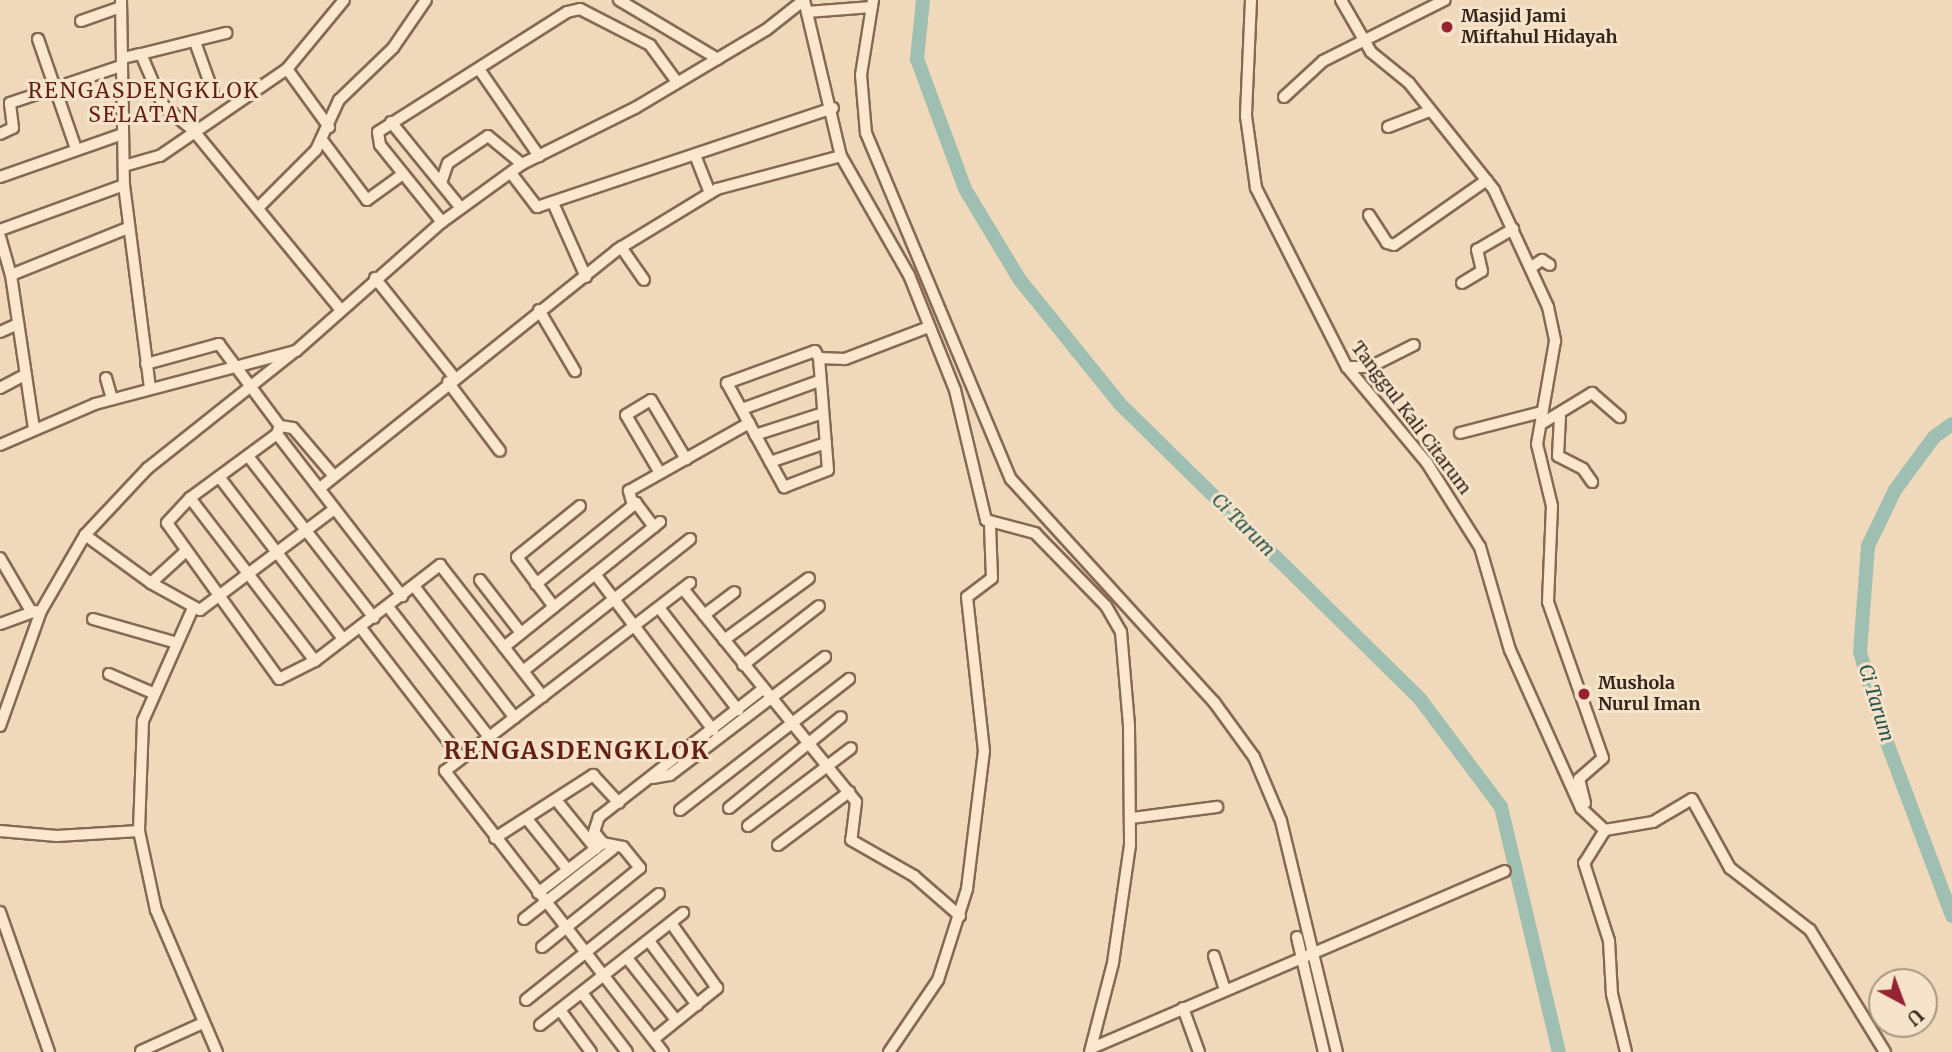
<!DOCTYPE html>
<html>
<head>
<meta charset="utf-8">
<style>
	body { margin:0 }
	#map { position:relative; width:1952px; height:1052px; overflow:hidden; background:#efd9ba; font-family:Merriweather,serif }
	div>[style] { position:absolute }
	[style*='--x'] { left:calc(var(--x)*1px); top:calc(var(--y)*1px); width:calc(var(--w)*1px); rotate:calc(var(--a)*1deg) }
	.river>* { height:14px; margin:-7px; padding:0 7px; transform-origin:7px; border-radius:7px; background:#9fbfb2 }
	.roads { filter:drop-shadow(2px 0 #866954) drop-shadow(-2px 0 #866954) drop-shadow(0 2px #866954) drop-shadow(0 -2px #866954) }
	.minor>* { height:10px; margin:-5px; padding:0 5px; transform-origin:5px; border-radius:5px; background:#fae7cd }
	.dots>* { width:19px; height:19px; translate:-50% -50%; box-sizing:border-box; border:4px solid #f6e4ca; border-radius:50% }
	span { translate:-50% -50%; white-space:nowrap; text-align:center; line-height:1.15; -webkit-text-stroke:6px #f6e4ca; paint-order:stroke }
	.poi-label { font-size:18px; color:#34241a; font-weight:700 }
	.left { translate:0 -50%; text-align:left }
	.street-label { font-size:18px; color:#34241a }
	.water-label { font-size:19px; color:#28554d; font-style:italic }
	.quarter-label { font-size:21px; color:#631f18; letter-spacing:2px }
	.district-label { font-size:24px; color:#631f18; font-weight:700; letter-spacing:2px }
	.north { position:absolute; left:1868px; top:968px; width:70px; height:70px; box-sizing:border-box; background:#f6e4ca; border:2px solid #a89784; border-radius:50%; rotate:139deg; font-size:19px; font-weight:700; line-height:28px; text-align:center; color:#34241a }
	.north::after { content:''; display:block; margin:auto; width:24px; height:32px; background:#972231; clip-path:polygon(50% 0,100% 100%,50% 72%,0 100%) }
</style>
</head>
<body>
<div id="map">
	<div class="river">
		<div style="--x:923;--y:0;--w:59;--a:95.8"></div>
		<div style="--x:917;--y:59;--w:139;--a:69.7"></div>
		<div style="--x:965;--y:189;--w:106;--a:58.9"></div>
		<div style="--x:1020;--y:280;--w:159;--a:51.1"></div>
		<div style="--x:1120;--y:404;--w:421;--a:44.5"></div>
		<div style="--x:1420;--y:699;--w:135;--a:53.1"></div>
		<div style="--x:1501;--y:807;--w:252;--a:76.7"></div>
		<div style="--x:1952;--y:424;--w:22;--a:144"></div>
		<div style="--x:1934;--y:437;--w:66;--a:126.3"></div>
		<div style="--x:1895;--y:490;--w:62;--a:115.7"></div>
		<div style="--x:1868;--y:546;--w:106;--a:94.3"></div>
		<div style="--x:1860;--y:652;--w:92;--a:73.5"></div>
		<div style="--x:1886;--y:740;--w:188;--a:69.4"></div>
	</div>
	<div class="roads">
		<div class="minor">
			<div style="--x:121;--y:0;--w:185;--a:89.1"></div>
			<div style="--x:124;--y:185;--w:204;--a:82.7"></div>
			<div style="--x:619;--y:0;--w:115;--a:30.8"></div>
			<div style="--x:873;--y:0;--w:76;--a:99.1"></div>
			<div style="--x:861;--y:75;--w:58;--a:85.1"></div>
			<div style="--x:866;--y:133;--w:375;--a:67.3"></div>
			<div style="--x:1011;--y:479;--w:302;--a:47.7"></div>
			<div style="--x:1214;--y:702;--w:68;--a:54"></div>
			<div style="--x:1254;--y:757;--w:69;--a:67.1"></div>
			<div style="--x:1281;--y:821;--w:238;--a:76.4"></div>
			<div style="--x:1251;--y:0;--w:116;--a:92.5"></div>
			<div style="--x:1246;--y:116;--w:73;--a:82.1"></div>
			<div style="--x:1256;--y:188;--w:201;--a:63.1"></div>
			<div style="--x:1347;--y:367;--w:125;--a:50.2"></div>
			<div style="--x:1427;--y:463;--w:99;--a:57.8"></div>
			<div style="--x:1480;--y:547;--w:107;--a:73.8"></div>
			<div style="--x:1510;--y:650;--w:173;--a:65.8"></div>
			<div style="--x:1581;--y:808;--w:33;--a:43"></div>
			<div style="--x:1605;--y:830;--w:49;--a:-9.5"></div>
			<div style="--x:1653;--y:822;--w:45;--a:-30.5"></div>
			<div style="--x:1692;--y:799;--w:79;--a:61.2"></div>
			<div style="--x:1730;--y:868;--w:101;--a:37.8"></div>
			<div style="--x:1810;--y:930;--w:143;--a:58.4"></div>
			<div style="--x:1341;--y:0;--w:60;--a:60"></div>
			<div style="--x:1371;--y:52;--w:49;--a:39.2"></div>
			<div style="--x:1409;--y:83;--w:137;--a:51.5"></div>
			<div style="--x:1494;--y:190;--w:129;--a:65.2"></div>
			<div style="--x:1548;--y:307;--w:35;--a:78"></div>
			<div style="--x:1555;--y:341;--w:105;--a:99.9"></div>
			<div style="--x:1537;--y:444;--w:64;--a:76.4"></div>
			<div style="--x:1552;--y:506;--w:96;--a:92.4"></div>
			<div style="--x:1548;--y:602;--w:165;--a:70.6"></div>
			<div style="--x:1603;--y:758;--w:32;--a:139"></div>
			<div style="--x:1579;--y:779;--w:25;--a:76"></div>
			<div style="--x:807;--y:12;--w:65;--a:-4.4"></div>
			<div style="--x:81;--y:21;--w:42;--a:-19.3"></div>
			<div style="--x:38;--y:39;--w:116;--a:70.9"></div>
			<div style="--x:195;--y:42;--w:53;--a:70.2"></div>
			<div style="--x:141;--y:54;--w:88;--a:-13.9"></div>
			<div style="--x:123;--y:58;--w:18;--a:-13"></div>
			<div style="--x:141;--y:54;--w:56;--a:66.7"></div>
			<div style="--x:163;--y:105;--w:39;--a:40"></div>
			<div style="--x:193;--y:130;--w:233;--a:50.6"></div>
			<div style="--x:287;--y:69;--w:72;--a:54.1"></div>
			<div style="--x:479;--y:69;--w:106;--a:55.4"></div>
			<div style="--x:1284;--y:97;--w:53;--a:-42.7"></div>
			<div style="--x:1323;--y:61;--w:136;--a:-26.6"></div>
			<div style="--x:391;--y:122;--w:111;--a:50.9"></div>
			<div style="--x:1388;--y:127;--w:45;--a:-20.9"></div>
			<div style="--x:0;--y:134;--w:14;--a:-25"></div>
			<div style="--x:13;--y:128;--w:25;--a:-97"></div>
			<div style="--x:10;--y:103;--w:117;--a:-18.4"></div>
			<div style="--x:322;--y:140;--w:75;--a:53.1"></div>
			<div style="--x:367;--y:200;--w:44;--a:-35.8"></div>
			<div style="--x:695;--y:155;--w:41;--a:68.5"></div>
			<div style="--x:124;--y:166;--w:37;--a:-16"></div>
			<div style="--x:160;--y:156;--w:154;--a:-34.4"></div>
			<div style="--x:287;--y:69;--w:89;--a:-50.4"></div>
			<div style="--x:511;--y:173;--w:43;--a:52.6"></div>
			<div style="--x:537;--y:207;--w:312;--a:-18.5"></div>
			<div style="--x:0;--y:177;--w:130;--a:-19.3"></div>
			<div style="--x:441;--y:183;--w:21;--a:-71"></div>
			<div style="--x:448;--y:163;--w:48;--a:-34"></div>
			<div style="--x:488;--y:136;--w:44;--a:39.5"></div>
			<div style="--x:553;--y:203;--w:81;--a:66"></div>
			<div style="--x:258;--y:208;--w:82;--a:-45"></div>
			<div style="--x:316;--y:150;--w:55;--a:-65.3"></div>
			<div style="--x:339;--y:100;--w:75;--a:-43.9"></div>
			<div style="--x:393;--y:48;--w:58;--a:-55.5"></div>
			<div style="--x:1369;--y:215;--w:33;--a:57"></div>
			<div style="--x:1387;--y:243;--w:7;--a:16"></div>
			<div style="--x:1394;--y:245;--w:113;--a:-35"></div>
			<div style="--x:442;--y:222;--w:99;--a:-128.8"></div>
			<div style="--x:380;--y:145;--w:13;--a:-99"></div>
			<div style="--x:378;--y:132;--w:224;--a:-32.4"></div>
			<div style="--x:567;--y:12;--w:13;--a:-13"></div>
			<div style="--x:580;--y:9;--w:79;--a:27.2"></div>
			<div style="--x:650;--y:45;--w:46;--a:53.9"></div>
			<div style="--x:0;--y:230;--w:132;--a:-19.9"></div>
			<div style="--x:0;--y:237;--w:40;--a:74"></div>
			<div style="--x:11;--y:275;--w:156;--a:81.5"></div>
			<div style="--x:621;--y:247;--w:40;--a:55.1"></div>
			<div style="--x:1533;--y:266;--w:11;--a:-34"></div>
			<div style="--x:1542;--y:260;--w:9;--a:32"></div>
			<div style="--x:11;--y:275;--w:126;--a:-21.9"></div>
			<div style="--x:375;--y:278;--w:127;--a:51.4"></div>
			<div style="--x:1462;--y:283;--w:23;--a:-31"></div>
			<div style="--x:1482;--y:271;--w:22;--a:-103"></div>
			<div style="--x:1477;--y:250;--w:42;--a:-30.3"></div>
			<div style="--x:539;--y:310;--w:71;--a:59.5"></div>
			<div style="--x:0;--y:332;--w:20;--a:-24"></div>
			<div style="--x:819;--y:358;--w:8;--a:-120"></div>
			<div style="--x:815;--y:351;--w:94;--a:160"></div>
			<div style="--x:727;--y:383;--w:119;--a:61.3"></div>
			<div style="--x:784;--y:487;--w:47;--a:-21.1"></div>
			<div style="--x:828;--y:470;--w:112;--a:-94.6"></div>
			<div style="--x:819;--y:358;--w:26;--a:2"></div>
			<div style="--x:845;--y:359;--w:90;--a:-20.9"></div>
			<div style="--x:146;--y:364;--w:76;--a:-15.3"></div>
			<div style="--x:219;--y:344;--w:102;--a:53.4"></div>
			<div style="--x:280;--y:426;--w:9;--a:111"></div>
			<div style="--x:277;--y:434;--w:205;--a:52.3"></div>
			<div style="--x:1347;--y:367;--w:23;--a:0"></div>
			<div style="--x:1370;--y:367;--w:49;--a:-26.6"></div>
			<div style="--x:106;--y:378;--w:22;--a:74"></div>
			<div style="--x:448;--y:382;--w:86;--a:53"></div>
			<div style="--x:0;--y:388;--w:26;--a:-28"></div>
			<div style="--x:742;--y:409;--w:82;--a:-20"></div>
			<div style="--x:1560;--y:417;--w:39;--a:93"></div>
			<div style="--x:1558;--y:456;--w:28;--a:27"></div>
			<div style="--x:1583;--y:469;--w:16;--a:55"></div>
			<div style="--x:1541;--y:424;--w:60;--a:-31.3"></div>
			<div style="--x:1592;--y:393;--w:37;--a:41"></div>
			<div style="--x:280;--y:426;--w:13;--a:9"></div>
			<div style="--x:293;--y:428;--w:63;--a:49.5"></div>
			<div style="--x:1460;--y:433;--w:85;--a:-14.4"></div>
			<div style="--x:277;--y:434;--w:108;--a:143.7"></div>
			<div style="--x:190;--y:498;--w:34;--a:133"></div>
			<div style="--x:167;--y:523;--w:192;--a:54.3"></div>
			<div style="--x:279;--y:679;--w:40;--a:-26.6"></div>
			<div style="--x:315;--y:661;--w:158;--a:-37.5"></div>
			<div style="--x:440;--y:565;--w:167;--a:52"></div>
			<div style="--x:755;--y:435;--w:71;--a:-17.9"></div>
			<div style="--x:0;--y:445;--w:103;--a:-23.3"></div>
			<div style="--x:95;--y:404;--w:208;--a:-14.8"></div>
			<div style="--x:296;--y:351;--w:195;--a:-41.5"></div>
			<div style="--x:442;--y:222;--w:99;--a:-35.9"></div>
			<div style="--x:522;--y:164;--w:126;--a:-26.4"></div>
			<div style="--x:635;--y:108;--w:152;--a:-30.8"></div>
			<div style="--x:766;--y:30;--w:48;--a:-38.3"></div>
			<div style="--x:804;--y:0;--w:160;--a:76.7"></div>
			<div style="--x:841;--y:156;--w:137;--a:60.3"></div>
			<div style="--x:909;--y:275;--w:124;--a:68.2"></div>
			<div style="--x:955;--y:390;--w:134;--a:76.6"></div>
			<div style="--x:986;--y:520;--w:51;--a:14.9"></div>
			<div style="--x:1035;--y:533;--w:102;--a:45.8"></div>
			<div style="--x:1106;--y:606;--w:30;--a:60"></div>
			<div style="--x:1121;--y:632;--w:94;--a:85.1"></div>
			<div style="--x:1129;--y:726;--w:119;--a:89.5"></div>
			<div style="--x:1130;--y:845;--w:119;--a:98.2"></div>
			<div style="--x:1113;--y:963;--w:92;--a:104.5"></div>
			<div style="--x:248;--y:456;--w:205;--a:52.1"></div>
			<div style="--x:770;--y:462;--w:59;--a:-18.7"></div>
			<div style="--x:660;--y:473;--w:67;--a:-120.4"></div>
			<div style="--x:626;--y:415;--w:29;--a:-31"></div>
			<div style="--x:651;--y:400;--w:69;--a:59.3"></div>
			<div style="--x:220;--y:478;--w:203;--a:52.6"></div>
			<div style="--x:320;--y:488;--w:381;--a:-38.7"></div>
			<div style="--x:617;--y:250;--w:117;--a:-31.4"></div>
			<div style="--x:717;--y:189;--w:128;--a:-14.9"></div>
			<div style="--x:190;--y:498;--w:205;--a:52.5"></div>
			<div style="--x:633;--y:505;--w:15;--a:-106"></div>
			<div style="--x:629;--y:491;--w:138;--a:-29.5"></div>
			<div style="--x:85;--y:535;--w:82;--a:36"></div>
			<div style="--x:151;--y:583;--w:56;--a:28.9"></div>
			<div style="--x:200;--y:610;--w:166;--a:-36.9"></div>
			<div style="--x:0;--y:558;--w:61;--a:59.7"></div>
			<div style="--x:595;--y:574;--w:196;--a:52.9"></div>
			<div style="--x:480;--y:580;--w:67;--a:52.3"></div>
			<div style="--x:151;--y:583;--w:46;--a:-42.4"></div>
			<div style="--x:536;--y:584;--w:129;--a:-39"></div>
			<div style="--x:636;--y:503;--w:30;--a:53"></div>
			<div style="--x:414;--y:586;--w:166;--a:52.6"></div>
			<div style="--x:684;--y:590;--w:273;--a:50.9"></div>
			<div style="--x:856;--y:802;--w:38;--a:97"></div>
			<div style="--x:851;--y:840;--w:73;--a:29.7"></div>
			<div style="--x:914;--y:876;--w:61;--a:41"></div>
			<div style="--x:554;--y:607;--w:62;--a:-126.5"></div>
			<div style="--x:517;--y:557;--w:81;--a:-39"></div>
			<div style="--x:193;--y:608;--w:124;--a:113.9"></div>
			<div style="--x:143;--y:721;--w:110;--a:92.1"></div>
			<div style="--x:139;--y:831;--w:81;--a:77.9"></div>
			<div style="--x:156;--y:910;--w:155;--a:66.8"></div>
			<div style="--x:389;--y:608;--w:165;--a:52.2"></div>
			<div style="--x:660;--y:609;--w:128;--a:52.3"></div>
			<div style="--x:704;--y:615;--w:38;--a:-37"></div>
			<div style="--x:93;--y:619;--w:87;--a:15.9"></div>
			<div style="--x:0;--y:624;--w:38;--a:-20"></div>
			<div style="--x:361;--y:628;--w:164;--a:52.4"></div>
			<div style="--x:724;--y:640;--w:105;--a:-36.1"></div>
			<div style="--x:504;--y:647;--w:200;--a:-38.7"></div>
			<div style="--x:743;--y:665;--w:96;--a:-37.8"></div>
			<div style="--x:523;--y:671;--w:213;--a:-38.3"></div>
			<div style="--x:109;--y:674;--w:48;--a:23.4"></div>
			<div style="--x:0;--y:726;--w:122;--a:-70.4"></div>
			<div style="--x:41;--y:611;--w:88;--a:-59.9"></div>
			<div style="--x:85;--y:535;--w:92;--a:-46.8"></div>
			<div style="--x:148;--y:468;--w:186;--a:-38.5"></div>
			<div style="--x:652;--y:778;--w:18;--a:-9"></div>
			<div style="--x:670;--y:775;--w:195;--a:-37.3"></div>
			<div style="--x:556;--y:800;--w:63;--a:50.8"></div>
			<div style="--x:729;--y:808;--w:144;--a:-39.1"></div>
			<div style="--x:680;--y:810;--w:214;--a:-37.8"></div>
			<div style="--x:1132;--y:818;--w:86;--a:-7.4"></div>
			<div style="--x:527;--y:819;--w:65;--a:51.2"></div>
			<div style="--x:748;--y:826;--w:129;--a:-37.1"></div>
			<div style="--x:1605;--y:830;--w:39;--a:122"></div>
			<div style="--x:1584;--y:863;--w:82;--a:72.2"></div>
			<div style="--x:1609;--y:941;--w:53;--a:86.8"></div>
			<div style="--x:1612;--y:994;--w:60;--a:76.4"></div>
			<div style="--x:0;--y:831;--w:57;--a:5"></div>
			<div style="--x:57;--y:836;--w:82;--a:-3.5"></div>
			<div style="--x:495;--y:838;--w:117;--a:-32.7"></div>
			<div style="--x:593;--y:775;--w:38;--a:47"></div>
			<div style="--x:778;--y:845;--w:89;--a:-36.7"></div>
			<div style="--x:538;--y:893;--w:82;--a:-37.6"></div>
			<div style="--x:0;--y:912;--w:148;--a:70.7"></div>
			<div style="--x:524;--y:919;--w:113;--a:-38.2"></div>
			<div style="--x:1297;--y:937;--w:118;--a:76.8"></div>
			<div style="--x:649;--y:941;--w:80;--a:53.1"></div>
			<div style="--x:542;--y:947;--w:126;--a:-38.9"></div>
			<div style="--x:640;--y:868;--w:27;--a:-129"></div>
			<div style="--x:623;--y:847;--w:20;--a:-169"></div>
			<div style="--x:603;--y:843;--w:14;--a:-129"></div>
			<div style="--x:594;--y:832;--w:16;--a:-72"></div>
			<div style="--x:599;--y:817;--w:208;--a:-38"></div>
			<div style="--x:1214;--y:956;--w:35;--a:72"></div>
			<div style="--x:627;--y:958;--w:79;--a:51.7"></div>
			<div style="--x:582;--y:993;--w:74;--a:52.7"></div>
			<div style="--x:526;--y:1000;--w:170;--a:-38.6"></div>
			<div style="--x:1183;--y:1008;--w:47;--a:70"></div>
			<div style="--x:560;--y:1010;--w:52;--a:53.6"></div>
			<div style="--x:540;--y:1025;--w:182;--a:-38.1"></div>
			<div style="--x:655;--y:1038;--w:80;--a:-38.9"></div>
			<div style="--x:717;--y:988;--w:80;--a:-125.3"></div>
			<div style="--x:1092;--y:1048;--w:449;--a:-23.2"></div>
			<div style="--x:141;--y:1051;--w:68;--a:-24.3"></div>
			<div style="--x:663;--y:1052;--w:356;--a:-127.8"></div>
			<div style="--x:445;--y:771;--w:309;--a:-37.5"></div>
			<div style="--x:889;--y:1052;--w:87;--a:-55.8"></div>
			<div style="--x:938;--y:980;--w:96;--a:-72.3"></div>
			<div style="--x:967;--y:889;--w:139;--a:-83"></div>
			<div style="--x:984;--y:751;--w:155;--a:-96.3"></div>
			<div style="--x:967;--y:597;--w:31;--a:-37"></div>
			<div style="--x:992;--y:578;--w:52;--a:-92.2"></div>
		</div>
	</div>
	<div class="dots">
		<div style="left:1447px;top:27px;background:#972231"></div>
		<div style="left:1584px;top:694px;background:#972231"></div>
	</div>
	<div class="poi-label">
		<span class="left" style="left:1461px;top:27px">Masjid Jami<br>Miftahul Hidayah</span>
		<span class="left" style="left:1598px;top:694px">Mushola<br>Nurul Iman</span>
	</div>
	<div class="street-label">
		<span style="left:1411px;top:418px;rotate:53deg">Tanggul Kali Citarum</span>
	</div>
	<div class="water-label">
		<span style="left:1243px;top:525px;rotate:45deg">Ci Tarum</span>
		<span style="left:1876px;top:703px;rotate:73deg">Ci Tarum</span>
	</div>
	<div class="quarter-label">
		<span style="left:144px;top:103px">RENGASDENGKLOK<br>SELATAN</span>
	</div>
	<div class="district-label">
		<span style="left:577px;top:751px">RENGASDENGKLOK</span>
	</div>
	<div class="north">U</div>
</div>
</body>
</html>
